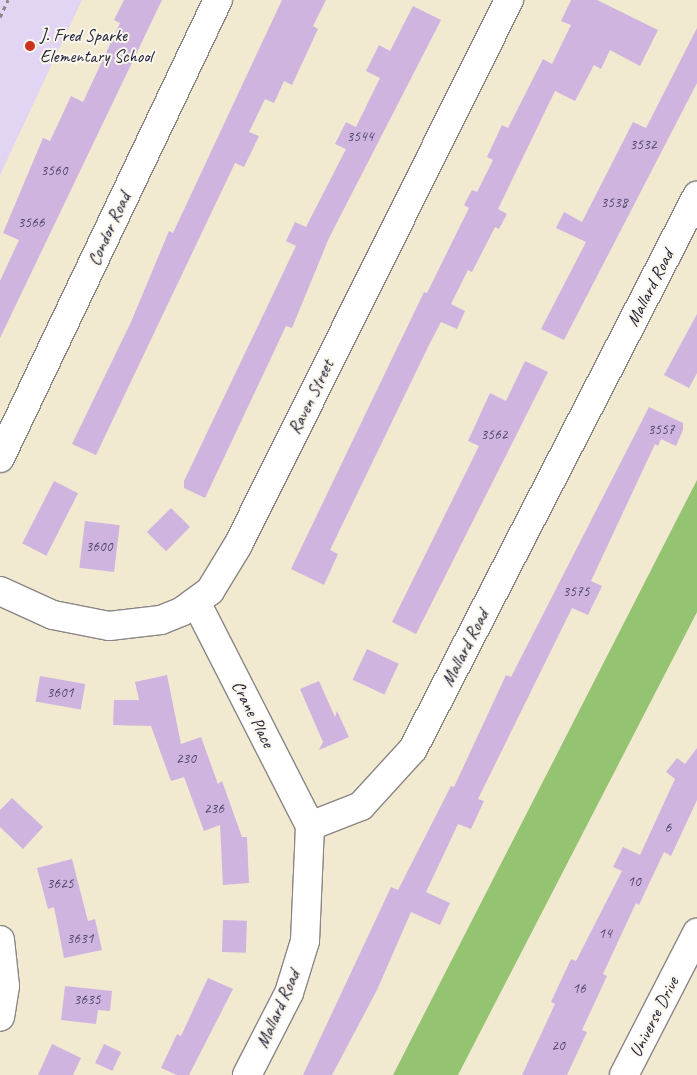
<!DOCTYPE html>
<html>
<head>
<meta charset="utf-8">
<style>
	body { margin:0 }
	#map { position:relative; width:697px; height:1075px; overflow:hidden; background:#f2e9d1; font-family:Caveat,sans-serif }
	div>[style] { position:absolute }
	[style*='--x'] { left:calc(var(--x)*1px); top:calc(var(--y)*1px); width:calc(var(--w)*1px); rotate:calc(var(--a)*1deg) }
	.built>* { inset:0; background:#e2d4f3 }
	.green>* { inset:0; background:#94c372 }
	.building>* { inset:0; background:#cfb4df; transform-origin:0 0 }
	.path>* { height:3px; margin-top:-1.5px; transform-origin:0; background:repeating-linear-gradient(90deg,#8a8686 0 4px,transparent 0 8px) }
	.roads { filter:drop-shadow(1px 0 #8a8686) drop-shadow(-1px 0 #8a8686) drop-shadow(0 1px #8a8686) drop-shadow(0 -1px #8a8686) }
	.minor>* { height:28px; margin:-14px; padding:0 14px; transform-origin:14px; border-radius:14px; background:#fff }
	.dots>* { width:14px; height:14px; translate:-50% -50%; box-sizing:border-box; border:2px solid #fbf7ec; border-radius:50% }
	span { translate:-50% -50%; white-space:nowrap; text-align:center; line-height:1.15; -webkit-text-stroke:4px #fbf7ec; paint-order:stroke }
	.number-label { font-size:15px; color:#4d4664 }
	.number-label span { -webkit-text-stroke-width:0 }
	.poi-label { font-size:18px; color:#22223b }
	.left { translate:0 -50%; text-align:left }
	.street-label { font-size:18px; color:#22223b }
</style>
</head>
<body>
<div id="map">
	<div class="built">
		<div style="clip-path:polygon(0 0,82px 0,0 175px)"></div>
	</div>
	<div class="green">
		<div style="clip-path:polygon(697px 480px,697px 612px,458px 1075px,393px 1075px)"></div>
	</div>
	<div class="building">
		<div style="clip-path:polygon(124px 0,162px 0,0 338px,0 281px,19px 240px,3px 233px,43px 138px,50px 141px,71px 96px,83px 102px,120px 23px,114px 20px)"></div>
		<div style="clip-path:polygon(282px 0,326px 0,313px 26px,318px 29px,292px 85px,284px 81px,274px 103px,265px 99px,249px 132px,259px 136px,244px 167px,235px 163px,96px 455px,72px 444px,131px 322px,169px 231px,173px 233px)"></div>
		<div style="clip-path:polygon(571px 0,597px 0,658px 30px,640px 66px,610px 50px,601px 69px,594px 65px,575px 101px,555px 91px,498px 209px,507px 214px,499px 229px,495px 227px,472px 272px,468px 270px,451px 304px,465px 311px,457px 329px,441px 322px,429px 345px,330px 550px,338px 554px,324px 585px,291px 569px,424px 292px,427px 293px,465px 216px,469px 208px,464px 205px,472px 190px,477px 192px,493px 160px,487px 157px,502px 125px,508px 128px,543px 59px,552px 64px,571px 25px,561px 21px)"></div>
		<div style="clip-path:polygon(413px 6px,441px 20px,329px 238px,292px 328px,286px 326px,205px 498px,184px 488px,184px 481px,296px 246px,286px 241px,295px 222px,306px 227px,346px 149px,335px 144px,346px 122px,356px 127px,380px 78px,366px 71px,379px 45px,390px 51px)"></div>
		<div style="clip-path:polygon(697px 28px,697px 83px,564px 340px,541px 329px,586px 242px,556px 228px,564px 212px,582px 222px,633px 122px,646px 128px)"></div>
		<div style="clip-path:polygon(697px 314px,697px 373px,689px 388px,664px 375px)"></div>
		<div style="clip-path:polygon(525px 361px,548px 372px,416px 634px,392px 622px,479px 446px,468px 441px,490px 393px,506px 401px)"></div>
		<div style="clip-path:polygon(649px 407px,683px 423px,683px 430px,676px 446px,661px 439px,658px 446px,655px 444px,591px 581px,602px 586px,588px 615px,572px 608px,478px 799px,484px 801px,471px 829px,458px 824px,426px 892px,450px 903px,440px 925px,411px 912px,377px 990px,332px 1075px,303px 1075px,391px 887px,398px 890px,451px 786px,454px 787px,506px 675px,511px 677px)"></div>
		<div style="left:54px;top:481px;width:27px;height:70px;rotate:27deg"></div>
		<div style="left:171px;top:508px;width:27px;height:34px;rotate:45deg"></div>
		<div style="left:85px;top:521px;width:35px;height:47px;rotate:7deg"></div>
		<div style="left:367px;top:649px;width:35px;height:34px;rotate:25deg"></div>
		<div style="clip-path:polygon(167px 675px,181px 744px,201px 737px,218px 784px,222px 781px,242px 837px,247px 837px,249px 883px,223px 885px,220px 825px,204px 831px,184px 777px,171px 781px,151px 726px,113px 725px,114px 700px,139px 700px,135px 682px)"></div>
		<div style="left:40px;top:676px;width:46px;height:26px;rotate:10deg"></div>
		<div style="clip-path:polygon(319px 681px,335px 717px,337px 711px,349px 737px,319px 750px,323px 742px,300px 689px)"></div>
		<div style="clip-path:polygon(697px 748px,697px 800px,671px 856px,664px 852px,639px 905px,636px 903px,603px 974px,607px 976px,582px 1030px,587px 1032px,567px 1075px,522px 1075px,555px 1004px,551px 1002px,571px 959px,576px 961px,622px 871px,613px 867px,623px 847px,640px 855px,675px 779px,666px 772px,677px 758px,685px 764px)"></div>
		<div style="clip-path:polygon(12px 798px,43px 827px,23px 849px,0 827px,0 810px)"></div>
		<div style="clip-path:polygon(72px 859px,88px 921px,95px 919px,102px 950px,64px 958px,54px 907px,48px 909px,37px 868px)"></div>
		<div style="left:223px;top:920px;width:24px;height:32px;rotate:2deg"></div>
		<div style="clip-path:polygon(208px 978px,233px 989px,189px 1075px,177px 1075px,161px 1068px,177px 1034px,181px 1036px)"></div>
		<div style="clip-path:polygon(65px 986px,112px 991px,110px 1011px,98px 1010px,96px 1024px,61px 1020px)"></div>
		<div style="clip-path:polygon(52px 1044px,81px 1058px,73px 1075px,38px 1075px)"></div>
		<div style="left:104px;top:1044px;width:19px;height:21px;rotate:25deg"></div>
	</div>
	<div class="path">
		<div style="--x:0;--y:17;--w:19;--a:-65"></div>
	</div>
	<div class="roads">
		<div class="minor">
			<div style="--x:0;--y:458;--w:507;--a:-64.55"></div>
			<div style="--x:0;--y:591;--w:58;--a:24.4"></div>
			<div style="--x:53;--y:615;--w:57;--a:11.1"></div>
			<div style="--x:109;--y:626;--w:52;--a:-6.6"></div>
			<div style="--x:161;--y:620;--w:22;--a:-22"></div>
			<div style="--x:181;--y:612;--w:36;--a:-36"></div>
			<div style="--x:210;--y:591;--w:54;--a:-58.7"></div>
			<div style="--x:238;--y:545;--w:609;--a:-63.56"></div>
			<div style="--x:196;--y:602;--w:251;--a:63"></div>
			<div style="--x:0;--y:940;--w:46;--a:83.8"></div>
			<div style="--x:5;--y:986;--w:31;--a:99"></div>
			<div style="--x:247;--y:1075;--w:92;--a:-62.9"></div>
			<div style="--x:289;--y:993;--w:54;--a:-72.9"></div>
			<div style="--x:305;--y:941;--w:115;--a:-87.5"></div>
			<div style="--x:310;--y:826;--w:55;--a:-21.4"></div>
			<div style="--x:361;--y:806;--w:77;--a:-47.6"></div>
			<div style="--x:413;--y:749;--w:622;--a:-62.82"></div>
			<div style="--x:624;--y:1075;--w:160;--a:-62.8"></div>
		</div>
	</div>
	<div class="dots">
		<div style="left:30px;top:46px;background:#c8321e"></div>
	</div>
	<div class="number-label">
		<span style="left:360px;top:137px">3544</span>
		<span style="left:643px;top:145px">3532</span>
		<span style="left:54px;top:171px">3560</span>
		<span style="left:614px;top:203px">3538</span>
		<span style="left:31px;top:223px">3566</span>
		<span style="left:661px;top:430px">3557</span>
		<span style="left:494px;top:435px">3562</span>
		<span style="left:99px;top:547px">3600</span>
		<span style="left:576px;top:592px">3575</span>
		<span style="left:60px;top:693px">3601</span>
		<span style="left:186px;top:759px">230</span>
		<span style="left:214px;top:809px">236</span>
		<span style="left:668px;top:828px">6</span>
		<span style="left:634px;top:882px">10</span>
		<span style="left:60px;top:884px">3625</span>
		<span style="left:605px;top:934px">14</span>
		<span style="left:80px;top:939px">3631</span>
		<span style="left:579px;top:989px">16</span>
		<span style="left:87px;top:1000px">3635</span>
		<span style="left:558px;top:1046px">20</span>
	</div>
	<div class="poi-label">
		<span class="left" style="left:40px;top:46px">J. Fred Sparke<br>Elementary School</span>
	</div>
	<div class="street-label">
		<span style="left:109px;top:229px;rotate:-65deg">Condor Road</span>
		<span style="left:650px;top:288px;rotate:-63deg">Mallard Road</span>
		<span style="left:311px;top:397px;rotate:-64deg">Raven Street</span>
		<span style="left:465px;top:648px;rotate:-63deg">Mallard Road</span>
		<span style="left:253px;top:714px;rotate:63deg">Crane Place</span>
		<span style="left:278px;top:1009px;rotate:-66deg">Mallard Road</span>
		<span style="left:654px;top:1017px;rotate:-63deg">Universe Drive</span>
	</div>
</div>
</body>
</html>
